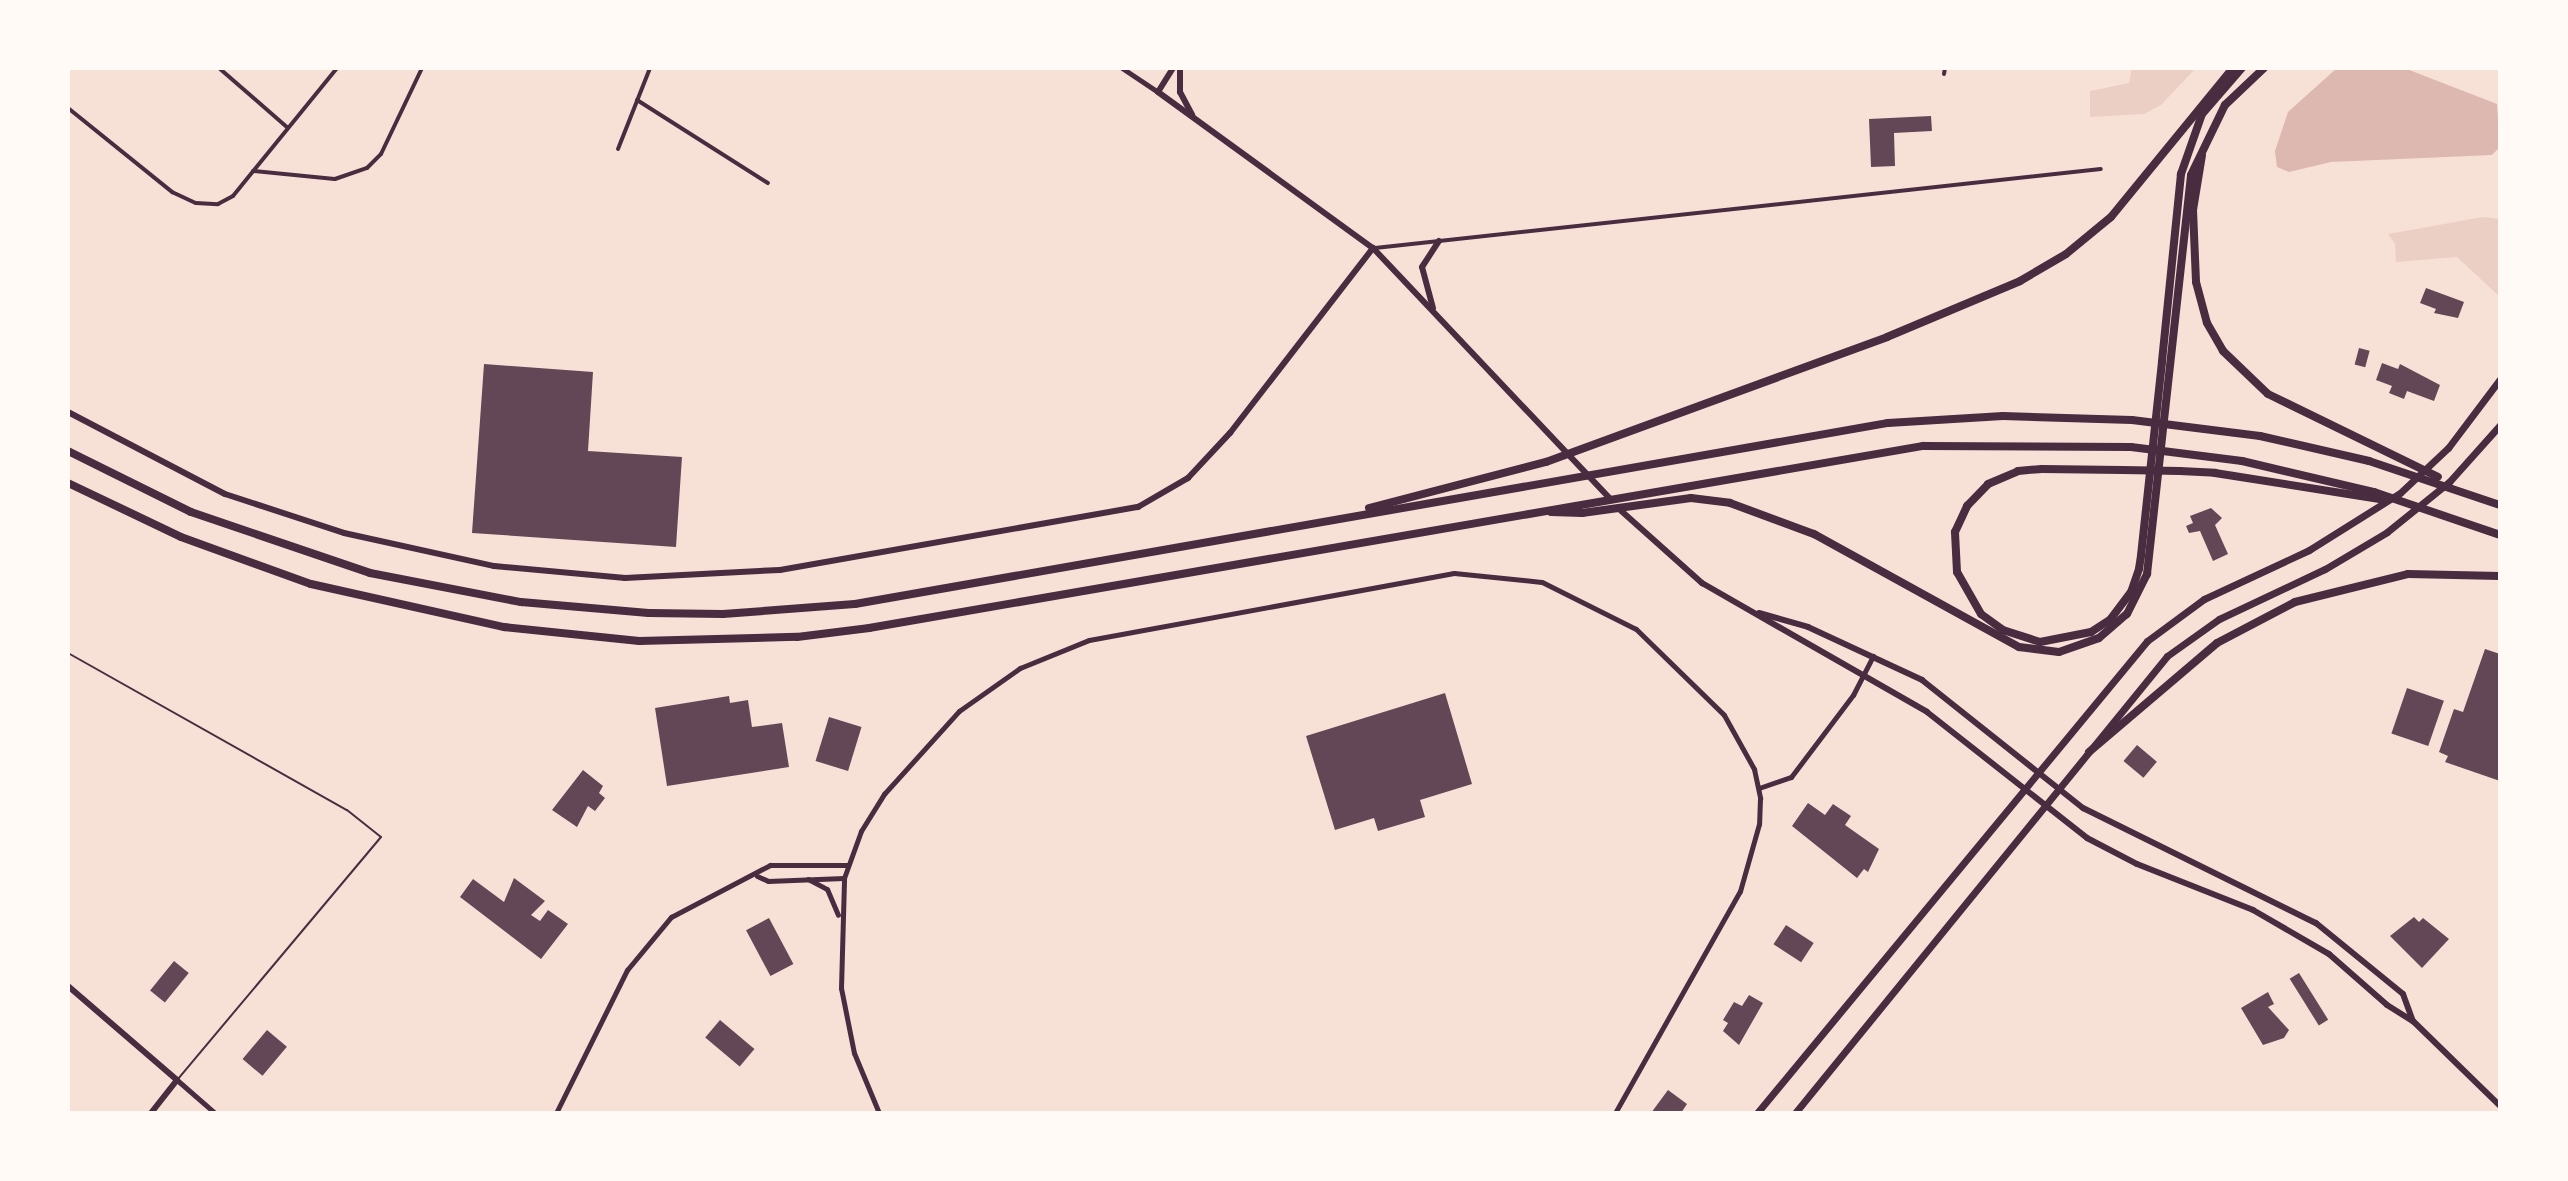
<!DOCTYPE html>
<html>
<head>
<meta charset="utf-8">
<style>
	body { margin:0 }
	#map { position:relative; width:2568px; height:1181px; overflow:hidden; background:#f7e1d7; font-family:"Open Sans",sans-serif }
	div>[style] { position:absolute }
	[style*='--x'] { left:calc(var(--x)*1px); top:calc(var(--y)*1px); width:calc(var(--w)*1px); rotate:calc(var(--a)*1deg) }
	.green>* { inset:0; background:#ebcfc5 }
	.water>* { inset:0; background:#dcb8b0 }
	.building>* { inset:0; background:#644757; transform-origin:0 0 }
	.service>* { height:2px; margin:-1px; padding:0 1px; transform-origin:1px; border-radius:1px; background:#4a2c40 }
	.minor>* { height:4px; margin:-2px; padding:0 2px; transform-origin:2px; border-radius:2px; background:#4a2c40 }
	.tertiary>* { height:5px; margin:-2.5px; padding:0 2.5px; transform-origin:2.5px; border-radius:2.5px; background:#4a2c40 }
	.secondary>* { height:6px; margin:-3px; padding:0 3px; transform-origin:3px; border-radius:3px; background:#4a2c40 }
	.primary>* { height:7px; margin:-3.5px; padding:0 3.5px; transform-origin:3.5px; border-radius:3.5px; background:#4a2c40 }
	.motorway>* { height:8px; margin:-4px; padding:0 4px; transform-origin:4px; border-radius:4px; background:#4a2c40 }
	span { translate:-50% -50%; white-space:nowrap; text-align:center; line-height:1.15; -webkit-text-stroke:6px #fffaf5; paint-order:stroke }
	.frame { position:absolute; inset:0; border:70px solid #fffaf5; pointer-events:none }
</style>
</head>
<body>
<div id="map">
	<div class="green">
		<div style="clip-path:polygon(2132px 68px,2196px 68px,2161px 105px,2144px 114px,2090px 117px,2090px 91px,2129px 83px)"></div>
		<div style="clip-path:polygon(2483px 217px,2500px 219px,2500px 297px,2457px 257px,2396px 262px,2395px 244px,2388px 234px)"></div>
	</div>
	<div class="water">
		<div style="clip-path:polygon(2337px 68px,2404px 68px,2497px 104px,2500px 147px,2492px 155px,2331px 162px,2289px 172px,2277px 167px,2275px 151px,2288px 112px)"></div>
	</div>
	<div class="building">
		<div style="clip-path:polygon(1931px 116px,1932px 131px,1894px 133px,1895px 166px,1871px 167px,1869px 119px)"></div>
		<div style="clip-path:polygon(2426px 288px,2464px 302px,2458px 318px,2434px 313px,2436px 309px,2420px 303px)"></div>
		<div style="left:2359px;top:348px;width:11px;height:17px;rotate:15deg"></div>
		<div style="clip-path:polygon(2382px 363px,2398px 369px,2400px 364px,2440px 385px,2434px 401px,2407px 391px,2404px 399px,2389px 393px,2392px 386px,2376px 380px)"></div>
		<div style="clip-path:polygon(484px 364px,593px 372px,588px 451px,682px 457px,676px 547px,472px 533px)"></div>
		<div style="clip-path:polygon(2211px 508px,2222px 518px,2215px 525px,2228px 554px,2213px 561px,2200px 531px,2189px 533px,2186px 526px,2193px 523px,2190px 516px)"></div>
		<div style="clip-path:polygon(2485px 649px,2500px 654px,2500px 781px,2445px 762px,2448px 756px,2439px 752px,2454px 709px,2463px 712px)"></div>
		<div style="left:2407px;top:688px;width:39px;height:48px;rotate:19deg"></div>
		<div style="clip-path:polygon(1445px 693px,1472px 784px,1420px 800px,1425px 817px,1378px 831px,1374px 818px,1335px 830px,1306px 736px)"></div>
		<div style="clip-path:polygon(729px 696px,730px 703px,748px 700px,752px 727px,782px 723px,789px 767px,667px 786px,655px 708px)"></div>
		<div style="left:829px;top:717px;width:34px;height:46px;rotate:17deg"></div>
		<div style="left:2137px;top:745px;width:26px;height:21px;rotate:40deg"></div>
		<div style="clip-path:polygon(583px 770px,603px 786px,599px 793px,605px 798px,595px 811px,588px 806px,577px 827px,552px 810px)"></div>
		<div style="clip-path:polygon(1808px 803px,1825px 815px,1833px 804px,1851px 816px,1845px 825px,1879px 849px,1868px 872px,1864px 869px,1857px 878px,1792px 826px)"></div>
		<div style="clip-path:polygon(514px 878px,545px 901px,531px 915px,540px 921px,548px 910px,568px 924px,541px 959px,460px 897px,473px 879px,504px 902px)"></div>
		<div style="clip-path:polygon(2414px 917px,2419px 922px,2423px 918px,2449px 939px,2422px 968px,2390px 936px)"></div>
		<div style="left:769px;top:918px;width:52px;height:26px;rotate:62deg"></div>
		<div style="left:1786px;top:925px;width:33px;height:23px;rotate:33deg"></div>
		<div style="left:174px;top:961px;width:19px;height:38px;rotate:39deg"></div>
		<div style="left:2299px;top:973px;width:55px;height:11px;rotate:58deg"></div>
		<div style="clip-path:polygon(2268px 992px,2274px 1004px,2268px 1007px,2289px 1030px,2284px 1038px,2263px 1045px,2241px 1008px)"></div>
		<div style="clip-path:polygon(1749px 995px,1763px 1003px,1739px 1045px,1723px 1031px,1728px 1023px,1723px 1020px,1734px 1002px,1742px 1006px)"></div>
		<div style="left:720px;top:1020px;width:45px;height:23px;rotate:40deg"></div>
		<div style="left:267px;top:1030px;width:26px;height:38px;rotate:40deg"></div>
		<div style="clip-path:polygon(1668px 1090px,1687px 1104px,1681px 1113px,1651px 1113px)"></div>
	</div>
	<div class="service">
		<div style="--x:68;--y:653;--w:320;--a:29.4"></div>
		<div style="--x:347;--y:810;--w:43;--a:38.5"></div>
		<div style="--x:381;--y:837;--w:316;--a:130"></div>
	</div>
	<div class="minor">
		<div style="--x:219;--y:68;--w:91;--a:41"></div>
		<div style="--x:1944;--y:74;--w:6;--a:-81"></div>
		<div style="--x:637;--y:100;--w:155;--a:32.4"></div>
		<div style="--x:68;--y:108;--w:134;--a:38.9"></div>
		<div style="--x:172;--y:192;--w:26;--a:25"></div>
		<div style="--x:196;--y:203;--w:22;--a:3"></div>
		<div style="--x:218;--y:204;--w:17;--a:-28"></div>
		<div style="--x:233;--y:196;--w:165;--a:-50.9"></div>
		<div style="--x:618;--y:149;--w:87;--a:-68.4"></div>
		<div style="--x:253;--y:171;--w:82;--a:5.6"></div>
		<div style="--x:335;--y:179;--w:34;--a:-19"></div>
		<div style="--x:367;--y:168;--w:20;--a:-45"></div>
		<div style="--x:381;--y:154;--w:95;--a:-64.5"></div>
		<div style="--x:1375;--y:248;--w:730;--a:-6.21"></div>
	</div>
	<div class="tertiary">
		<div style="--x:1122;--y:68;--w:43;--a:33.7"></div>
		<div style="--x:1759;--y:788;--w:34;--a:-19"></div>
		<div style="--x:1791;--y:777;--w:103;--a:-52.9"></div>
		<div style="--x:1853;--y:695;--w:44;--a:-62.9"></div>
		<div style="--x:757;--y:876;--w:12;--a:24"></div>
		<div style="--x:768;--y:881;--w:76;--a:-2.3"></div>
		<div style="--x:808;--y:879;--w:21;--a:28"></div>
		<div style="--x:827;--y:889;--w:28;--a:67"></div>
		<div style="--x:177;--y:1080;--w:50;--a:41"></div>
		<div style="--x:556;--y:1113;--w:160;--a:-63.6"></div>
		<div style="--x:627;--y:970;--w:69;--a:-50.3"></div>
		<div style="--x:671;--y:917;--w:112;--a:-27.7"></div>
		<div style="--x:770;--y:865;--w:78;--a:0"></div>
		<div style="--x:879;--y:1113;--w:65;--a:-112.6"></div>
		<div style="--x:854;--y:1053;--w:66;--a:-101.3"></div>
		<div style="--x:841;--y:988;--w:110;--a:-88.4"></div>
		<div style="--x:844;--y:878;--w:50;--a:-70.1"></div>
		<div style="--x:861;--y:831;--w:44;--a:-58.1"></div>
		<div style="--x:884;--y:794;--w:112;--a:-47.9"></div>
		<div style="--x:959;--y:711;--w:75;--a:-35.2"></div>
		<div style="--x:1020;--y:668;--w:74;--a:-22.1"></div>
		<div style="--x:1089;--y:640;--w:371;--a:-10.4"></div>
		<div style="--x:1454;--y:573;--w:88;--a:5.8"></div>
		<div style="--x:1542;--y:582;--w:105;--a:26.6"></div>
		<div style="--x:1636;--y:629;--w:123;--a:44.3"></div>
		<div style="--x:1724;--y:715;--w:62;--a:60.9"></div>
		<div style="--x:1754;--y:769;--w:30;--a:78"></div>
		<div style="--x:1760;--y:798;--w:26;--a:92"></div>
		<div style="--x:1759;--y:824;--w:70;--a:105.8"></div>
		<div style="--x:1740;--y:891;--w:255;--a:119.4"></div>
	</div>
	<div class="secondary">
		<div style="--x:1173;--y:68;--w:28;--a:122"></div>
		<div style="--x:1158;--y:92;--w:266;--a:36"></div>
		<div style="--x:1373;--y:248;--w:347;--a:46.6"></div>
		<div style="--x:1180;--y:68;--w:24;--a:90"></div>
		<div style="--x:1180;--y:92;--w:26;--a:62"></div>
		<div style="--x:1433;--y:308;--w:42;--a:-105"></div>
		<div style="--x:1422;--y:267;--w:31;--a:-57"></div>
		<div style="--x:68;--y:412;--w:177;--a:27.6"></div>
		<div style="--x:225;--y:494;--w:125;--a:18.1"></div>
		<div style="--x:344;--y:533;--w:154;--a:12.4"></div>
		<div style="--x:494;--y:566;--w:132;--a:5.2"></div>
		<div style="--x:625;--y:578;--w:155;--a:-3"></div>
		<div style="--x:780;--y:570;--w:364;--a:-10"></div>
		<div style="--x:1138;--y:507;--w:58;--a:-30.1"></div>
		<div style="--x:1188;--y:478;--w:62;--a:-47"></div>
		<div style="--x:1230;--y:433;--w:234;--a:-52.3"></div>
		<div style="--x:1618;--y:508;--w:113;--a:41.8"></div>
		<div style="--x:1702;--y:583;--w:259;--a:29.8"></div>
		<div style="--x:1927;--y:712;--w:204;--a:38.2"></div>
		<div style="--x:2087;--y:838;--w:56;--a:27.5"></div>
		<div style="--x:2137;--y:864;--w:125;--a:21.6"></div>
		<div style="--x:2253;--y:910;--w:88;--a:30.1"></div>
		<div style="--x:2329;--y:954;--w:77;--a:41.3"></div>
		<div style="--x:2387;--y:1005;--w:31;--a:32"></div>
		<div style="--x:2413;--y:1021;--w:122;--a:44.3"></div>
		<div style="--x:1759;--y:613;--w:51;--a:15.9"></div>
		<div style="--x:1808;--y:627;--w:126;--a:24.9"></div>
		<div style="--x:1922;--y:680;--w:206;--a:38.5"></div>
		<div style="--x:2083;--y:808;--w:260;--a:26.3"></div>
		<div style="--x:2316;--y:923;--w:112;--a:39.2"></div>
		<div style="--x:2403;--y:994;--w:29;--a:70"></div>
		<div style="--x:68;--y:986;--w:144;--a:40.8"></div>
		<div style="--x:177;--y:1080;--w:42;--a:128.2"></div>
	</div>
	<div class="primary">
		<div style="--x:1757;--y:1113;--w:612;--a:-50.43"></div>
		<div style="--x:2147;--y:641;--w:71;--a:-36.4"></div>
		<div style="--x:2204;--y:599;--w:116;--a:-25"></div>
		<div style="--x:2309;--y:550;--w:107;--a:-32.1"></div>
		<div style="--x:2400;--y:493;--w:66;--a:-43.2"></div>
		<div style="--x:2448;--y:448;--w:86;--a:-53"></div>
		<div style="--x:1795;--y:1113;--w:589;--a:-50.85"></div>
		<div style="--x:2167;--y:656;--w:64;--a:-35.4"></div>
		<div style="--x:2219;--y:619;--w:117;--a:-25.3"></div>
		<div style="--x:2325;--y:569;--w:72;--a:-30.8"></div>
		<div style="--x:2387;--y:532;--w:80;--a:-38.9"></div>
		<div style="--x:2449;--y:482;--w:76;--a:-48.2"></div>
	</div>
	<div class="motorway">
		<div style="--x:2242;--y:68;--w:61;--a:131"></div>
		<div style="--x:2202;--y:114;--w:64;--a:109.3"></div>
		<div style="--x:2181;--y:174;--w:189;--a:95.8"></div>
		<div style="--x:2162;--y:362;--w:195;--a:96.2"></div>
		<div style="--x:2141;--y:556;--w:13;--a:99"></div>
		<div style="--x:2139;--y:569;--w:24;--a:109"></div>
		<div style="--x:2131;--y:592;--w:34;--a:127"></div>
		<div style="--x:2111;--y:619;--w:24;--a:147"></div>
		<div style="--x:2091;--y:632;--w:52;--a:168.9"></div>
		<div style="--x:2040;--y:642;--w:39;--a:-162"></div>
		<div style="--x:2003;--y:630;--w:27;--a:-144"></div>
		<div style="--x:1981;--y:614;--w:48;--a:-119.7"></div>
		<div style="--x:1957;--y:572;--w:40;--a:-92.9"></div>
		<div style="--x:1955;--y:532;--w:29;--a:-65"></div>
		<div style="--x:1967;--y:506;--w:30;--a:-46"></div>
		<div style="--x:1988;--y:484;--w:33;--a:-23"></div>
		<div style="--x:2018;--y:471;--w:24;--a:-5"></div>
		<div style="--x:2042;--y:469;--w:80;--a:0.7"></div>
		<div style="--x:2122;--y:470;--w:58;--a:1"></div>
		<div style="--x:2180;--y:471;--w:35;--a:3"></div>
		<div style="--x:2215;--y:473;--w:173;--a:9"></div>
		<div style="--x:2202;--y:155;--w:56;--a:99.3"></div>
		<div style="--x:2193;--y:210;--w:72;--a:87.6"></div>
		<div style="--x:2196;--y:282;--w:42;--a:75"></div>
		<div style="--x:2207;--y:323;--w:32;--a:60"></div>
		<div style="--x:2223;--y:351;--w:62;--a:43.7"></div>
		<div style="--x:2268;--y:394;--w:189;--a:26"></div>
		<div style="--x:68;--y:451;--w:137;--a:26.4"></div>
		<div style="--x:191;--y:512;--w:189;--a:18.8"></div>
		<div style="--x:370;--y:573;--w:154;--a:10.9"></div>
		<div style="--x:521;--y:602;--w:128;--a:4.9"></div>
		<div style="--x:649;--y:613;--w:74;--a:0.8"></div>
		<div style="--x:723;--y:614;--w:132;--a:-4.3"></div>
		<div style="--x:855;--y:604;--w:1049;--a:-9.94"></div>
		<div style="--x:1888;--y:423;--w:115;--a:-3.5"></div>
		<div style="--x:2003;--y:416;--w:129;--a:1.8"></div>
		<div style="--x:2132;--y:420;--w:129;--a:7.1"></div>
		<div style="--x:2260;--y:436;--w:112;--a:12.9"></div>
		<div style="--x:2369;--y:461;--w:138;--a:18.6"></div>
		<div style="--x:68;--y:483;--w:125;--a:25.5"></div>
		<div style="--x:181;--y:537;--w:138;--a:19.9"></div>
		<div style="--x:311;--y:584;--w:198;--a:12.6"></div>
		<div style="--x:504;--y:627;--w:136;--a:5.9"></div>
		<div style="--x:639;--y:641;--w:158;--a:-1.5"></div>
		<div style="--x:797;--y:637;--w:73;--a:-7.1"></div>
		<div style="--x:869;--y:628;--w:1070;--a:-9.8"></div>
		<div style="--x:1923;--y:446;--w:208;--a:0.3"></div>
		<div style="--x:2131;--y:447;--w:112;--a:7.2"></div>
		<div style="--x:2242;--y:461;--w:136;--a:13.2"></div>
		<div style="--x:2374;--y:492;--w:133;--a:18.8"></div>
		<div style="--x:1369;--y:508;--w:183;--a:-14.6"></div>
		<div style="--x:1546;--y:462;--w:363;--a:-20.1"></div>
		<div style="--x:1887;--y:337;--w:144;--a:-22.8"></div>
		<div style="--x:2020;--y:281;--w:53;--a:-30.4"></div>
		<div style="--x:2066;--y:254;--w:58;--a:-39.4"></div>
		<div style="--x:2111;--y:217;--w:193;--a:-50.7"></div>
		<div style="--x:1551;--y:512;--w:31;--a:2"></div>
		<div style="--x:1582;--y:513;--w:110;--a:-7.8"></div>
		<div style="--x:1691;--y:498;--w:39;--a:7"></div>
		<div style="--x:1730;--y:503;--w:90;--a:20.3"></div>
		<div style="--x:1814;--y:534;--w:234;--a:28.9"></div>
		<div style="--x:2019;--y:647;--w:40;--a:7.1"></div>
		<div style="--x:2059;--y:652;--w:42;--a:-19.3"></div>
		<div style="--x:2099;--y:638;--w:37;--a:-41"></div>
		<div style="--x:2127;--y:614;--w:45;--a:-63.4"></div>
		<div style="--x:2147;--y:574;--w:401;--a:-83.7"></div>
		<div style="--x:2191;--y:175;--w:78;--a:-64.1"></div>
		<div style="--x:2225;--y:105;--w:54;--a:-43.5"></div>
		<div style="--x:2089;--y:752;--w:168;--a:-40.4"></div>
		<div style="--x:2217;--y:643;--w:88;--a:-27.7"></div>
		<div style="--x:2295;--y:602;--w:116;--a:-13.9"></div>
		<div style="--x:2408;--y:574;--w:92;--a:1.2"></div>
	</div>
	<div class="frame"></div>
</div>
</body>
</html>
